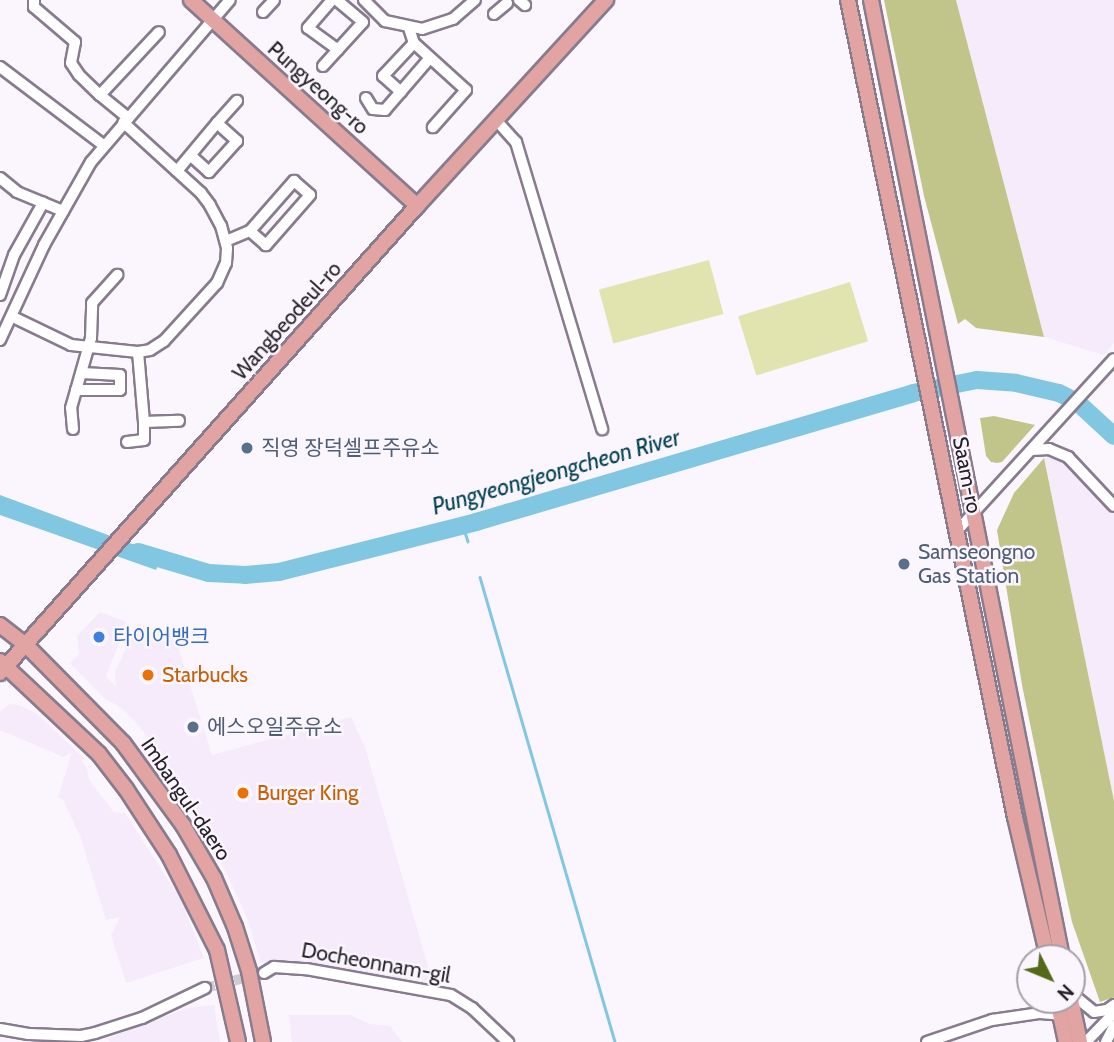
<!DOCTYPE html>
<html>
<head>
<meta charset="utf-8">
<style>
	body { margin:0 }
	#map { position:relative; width:1114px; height:1042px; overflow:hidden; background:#fbf6fe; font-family:Cabin,"Noto Sans KR",sans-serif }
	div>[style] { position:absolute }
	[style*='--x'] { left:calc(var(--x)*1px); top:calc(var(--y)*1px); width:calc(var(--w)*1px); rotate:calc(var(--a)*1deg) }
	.built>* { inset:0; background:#f5ebfb }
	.green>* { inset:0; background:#e1e4af; transform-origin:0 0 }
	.forest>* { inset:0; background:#c2c589 }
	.water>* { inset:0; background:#82c7e2 }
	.stream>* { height:2.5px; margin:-1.25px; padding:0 1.25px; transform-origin:1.25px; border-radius:1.25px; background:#82c7e2 }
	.river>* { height:18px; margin:-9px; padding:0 9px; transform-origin:9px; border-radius:9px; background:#82c7e2 }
	.minor-tunnel>* { height:10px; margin-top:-5px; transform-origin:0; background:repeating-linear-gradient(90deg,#d0cbd3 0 10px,transparent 0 15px) }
	.roads { filter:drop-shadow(2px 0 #877c8e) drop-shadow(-2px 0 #877c8e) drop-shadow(0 2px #877c8e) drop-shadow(0 -2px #877c8e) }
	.minor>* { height:10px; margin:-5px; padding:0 5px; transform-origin:5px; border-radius:5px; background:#fff }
	.major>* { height:14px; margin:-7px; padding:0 7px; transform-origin:7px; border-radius:7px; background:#e1a4a3 }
	.dots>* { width:19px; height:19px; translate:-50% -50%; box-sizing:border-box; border:4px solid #fbf6fe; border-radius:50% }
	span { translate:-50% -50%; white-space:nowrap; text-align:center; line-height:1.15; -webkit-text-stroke:5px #fbf6fe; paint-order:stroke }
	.street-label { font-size:21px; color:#262129 }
	.service-label { font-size:21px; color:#4e5e75 }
	.left { translate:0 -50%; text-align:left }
	.shop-label { font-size:21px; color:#366cbe }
	.food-label { font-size:21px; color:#c56008 }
	.water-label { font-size:23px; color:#024154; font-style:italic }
	.north { position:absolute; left:1016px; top:944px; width:70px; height:70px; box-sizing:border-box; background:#fbf6fe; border:2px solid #a6a1a9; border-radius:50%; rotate:133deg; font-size:19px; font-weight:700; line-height:28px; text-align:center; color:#262129 }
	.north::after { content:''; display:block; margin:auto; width:24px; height:32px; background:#546a19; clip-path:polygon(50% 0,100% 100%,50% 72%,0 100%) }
</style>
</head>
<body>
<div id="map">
	<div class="built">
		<div style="clip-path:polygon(956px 0,1114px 0,1114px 343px,1104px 355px,1044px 337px)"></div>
		<div style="clip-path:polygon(1044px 458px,1065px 459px,1114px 513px,1114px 801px)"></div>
		<div style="clip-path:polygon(100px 612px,127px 622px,106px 676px,116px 687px,115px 672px,138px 623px,176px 640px,212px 755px,351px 717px,365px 747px,433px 984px,282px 961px,261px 963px,247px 918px,225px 870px,171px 769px,140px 727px,119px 706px,105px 699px,70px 663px,79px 654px,77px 636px)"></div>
		<div style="clip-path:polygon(9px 704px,19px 705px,36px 713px,84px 758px,82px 762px,87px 768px,89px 780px,114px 812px,125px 813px,181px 900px,204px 958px,126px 983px,111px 935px,120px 917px,106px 920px,80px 836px,63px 800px,58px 797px,72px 752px,63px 757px,0 730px,0 712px)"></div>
		<div style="clip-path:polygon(214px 1005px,220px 1042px,110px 1042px,106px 1039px,187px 1008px)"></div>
		<div style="clip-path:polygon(289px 1015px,350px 1015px,370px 1024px,390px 1026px,402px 1042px,292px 1042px)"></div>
	</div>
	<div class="green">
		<div style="left:709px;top:260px;width:56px;height:114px;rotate:75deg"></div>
		<div style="left:850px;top:282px;width:62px;height:117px;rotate:73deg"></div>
	</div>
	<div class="forest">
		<div style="clip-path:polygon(884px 0,956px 0,1044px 337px,976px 328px,965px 319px,958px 324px,924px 196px)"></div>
		<div style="clip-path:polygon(994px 416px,1035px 425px,1002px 462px,997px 463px,991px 462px,986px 456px,980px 418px)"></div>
		<div style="clip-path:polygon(1044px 458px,1114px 801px,1114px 997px,1100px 1002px,1072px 922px,1052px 830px,1022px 685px,997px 530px,1014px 493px)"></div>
	</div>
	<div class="water">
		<div style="clip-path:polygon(0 495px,162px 555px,156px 570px,0 515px)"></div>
	</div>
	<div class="stream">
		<div style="--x:463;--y:526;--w:16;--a:72"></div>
		<div style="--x:480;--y:577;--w:484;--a:73.8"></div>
	</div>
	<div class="river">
		<div style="--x:138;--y:552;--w:74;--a:16.5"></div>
		<div style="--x:209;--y:573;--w:36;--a:3"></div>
		<div style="--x:245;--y:575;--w:34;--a:-5"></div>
		<div style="--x:279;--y:572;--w:203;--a:-14.2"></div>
		<div style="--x:476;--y:522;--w:456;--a:-16.4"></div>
		<div style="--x:913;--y:393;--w:65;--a:-11.5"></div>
		<div style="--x:977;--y:380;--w:39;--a:4"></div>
		<div style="--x:1016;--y:383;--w:44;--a:13.1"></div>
		<div style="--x:1059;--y:393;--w:20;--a:27"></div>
		<div style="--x:1077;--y:402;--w:50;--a:42.6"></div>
	</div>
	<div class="minor-tunnel">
		<div style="--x:205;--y:988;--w:61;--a:-14.3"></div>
	</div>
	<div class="roads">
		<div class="minor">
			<div style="--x:34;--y:0;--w:7;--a:90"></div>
			<div style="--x:34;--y:7;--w:54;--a:40.5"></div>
			<div style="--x:75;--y:42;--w:21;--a:101"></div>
			<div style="--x:71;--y:63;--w:14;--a:56"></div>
			<div style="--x:79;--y:75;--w:29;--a:44"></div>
			<div style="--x:332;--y:0;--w:37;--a:131"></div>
			<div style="--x:308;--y:28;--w:37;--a:36"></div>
			<div style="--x:364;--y:0;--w:30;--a:45"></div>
			<div style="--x:385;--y:21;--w:38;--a:12"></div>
			<div style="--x:422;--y:29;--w:33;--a:-18"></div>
			<div style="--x:453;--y:19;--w:29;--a:-41"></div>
			<div style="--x:519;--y:0;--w:8;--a:40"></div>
			<div style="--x:263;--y:12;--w:16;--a:-47"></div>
			<div style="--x:494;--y:14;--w:17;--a:-40"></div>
			<div style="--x:409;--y:28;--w:16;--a:72"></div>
			<div style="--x:414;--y:43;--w:70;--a:42.1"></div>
			<div style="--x:466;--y:90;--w:50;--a:131.7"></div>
			<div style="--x:323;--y:66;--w:59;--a:-47.7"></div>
			<div style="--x:363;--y:22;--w:34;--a:-140"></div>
			<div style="--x:0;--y:67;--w:129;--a:37.1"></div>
			<div style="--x:401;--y:92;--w:24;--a:-138"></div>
			<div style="--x:383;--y:76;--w:45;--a:-46.8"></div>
			<div style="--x:366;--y:98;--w:13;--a:58"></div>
			<div style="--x:373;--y:109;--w:12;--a:5"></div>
			<div style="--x:385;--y:110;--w:67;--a:-49.2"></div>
			<div style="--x:127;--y:117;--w:35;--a:-141"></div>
			<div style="--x:100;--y:95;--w:86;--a:-46.9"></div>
			<div style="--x:496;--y:120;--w:30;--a:48"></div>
			<div style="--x:516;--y:142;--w:300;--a:73.3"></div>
			<div style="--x:217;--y:123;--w:30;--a:-48"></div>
			<div style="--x:177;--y:171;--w:62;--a:-50.2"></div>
			<div style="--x:217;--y:123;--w:27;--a:42"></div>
			<div style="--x:237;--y:141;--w:42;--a:132.1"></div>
			<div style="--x:209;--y:172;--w:25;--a:-138"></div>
			<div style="--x:0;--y:178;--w:22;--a:39"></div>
			<div style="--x:17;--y:192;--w:50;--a:22.4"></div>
			<div style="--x:226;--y:241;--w:26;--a:-23"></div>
			<div style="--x:250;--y:231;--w:67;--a:-48.7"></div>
			<div style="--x:294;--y:181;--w:21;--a:41"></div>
			<div style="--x:310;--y:195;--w:67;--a:131.3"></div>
			<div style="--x:266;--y:245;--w:21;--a:-139"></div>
			<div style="--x:0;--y:295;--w:42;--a:-70.7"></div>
			<div style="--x:14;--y:255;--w:60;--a:-60.9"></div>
			<div style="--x:13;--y:317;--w:64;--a:25.8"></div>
			<div style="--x:71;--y:345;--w:67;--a:6"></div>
			<div style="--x:138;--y:352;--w:12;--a:-9"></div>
			<div style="--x:150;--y:350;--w:17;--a:-33"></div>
			<div style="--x:164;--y:341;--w:79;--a:-47.6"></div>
			<div style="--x:217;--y:283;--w:22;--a:-66"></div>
			<div style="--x:226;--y:263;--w:15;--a:-86"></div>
			<div style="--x:227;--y:248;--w:23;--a:-105"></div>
			<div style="--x:221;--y:226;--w:24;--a:-118"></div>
			<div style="--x:210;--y:205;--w:15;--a:-127"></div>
			<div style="--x:201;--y:193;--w:105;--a:-137.7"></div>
			<div style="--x:0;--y:340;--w:105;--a:-65.1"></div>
			<div style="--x:44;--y:245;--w:95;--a:-60.5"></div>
			<div style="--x:91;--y:162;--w:213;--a:-49.4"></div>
			<div style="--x:138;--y:352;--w:70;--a:85.1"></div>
			<div style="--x:144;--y:422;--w:35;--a:-2"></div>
			<div style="--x:76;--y:390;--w:44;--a:0"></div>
			<div style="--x:120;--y:390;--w:15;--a:-90"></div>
			<div style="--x:120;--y:375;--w:38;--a:-177"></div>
			<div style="--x:73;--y:429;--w:21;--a:-95"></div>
			<div style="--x:71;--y:408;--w:73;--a:-74.1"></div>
			<div style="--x:91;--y:338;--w:35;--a:-88"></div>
			<div style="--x:92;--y:303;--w:38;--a:-48"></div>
			<div style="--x:127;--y:442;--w:17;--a:-7"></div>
			<div style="--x:144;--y:440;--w:18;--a:-90"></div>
			<div style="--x:1032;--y:450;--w:17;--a:-3"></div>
			<div style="--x:1049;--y:449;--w:21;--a:23"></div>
			<div style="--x:1068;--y:457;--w:67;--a:46.8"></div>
			<div style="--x:956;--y:532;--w:234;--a:-47.6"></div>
			<div style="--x:264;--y:973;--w:12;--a:-31"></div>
			<div style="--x:274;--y:967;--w:32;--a:4"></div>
			<div style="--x:306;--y:969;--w:147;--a:10.2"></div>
			<div style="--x:451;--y:995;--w:25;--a:32"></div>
			<div style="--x:472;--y:1008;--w:50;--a:43.4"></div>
			<div style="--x:1072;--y:994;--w:28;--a:39"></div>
			<div style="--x:1094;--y:1012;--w:13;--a:-9"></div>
			<div style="--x:1107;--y:1010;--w:9;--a:-36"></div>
			<div style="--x:0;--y:1029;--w:29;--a:10"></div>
			<div style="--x:29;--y:1034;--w:52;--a:2.2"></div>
			<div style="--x:81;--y:1036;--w:14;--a:-12"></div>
			<div style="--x:95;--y:1033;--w:49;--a:-17.7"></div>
			<div style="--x:142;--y:1018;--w:70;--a:-25.5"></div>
			<div style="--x:927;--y:1042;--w:69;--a:-18.7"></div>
			<div style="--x:992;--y:1020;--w:49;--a:-8.3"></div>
			<div style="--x:1040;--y:1013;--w:21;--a:5"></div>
			<div style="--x:1086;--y:1042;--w:40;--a:-46"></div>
			<div style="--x:1106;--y:1042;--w:18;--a:-63"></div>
		</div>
		<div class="major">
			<div style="--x:191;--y:0;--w:306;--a:42.3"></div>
			<div style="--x:848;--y:0;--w:834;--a:78.45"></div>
			<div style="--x:1015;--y:817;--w:145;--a:76.8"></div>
			<div style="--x:871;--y:0;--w:977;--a:78.72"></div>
			<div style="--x:0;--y:625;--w:33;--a:38"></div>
			<div style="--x:26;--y:645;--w:138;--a:45.3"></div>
			<div style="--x:123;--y:743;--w:102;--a:53.8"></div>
			<div style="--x:183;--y:825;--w:61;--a:59.7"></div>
			<div style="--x:214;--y:878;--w:53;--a:66.8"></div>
			<div style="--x:235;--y:927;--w:46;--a:72.3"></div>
			<div style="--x:249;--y:971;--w:72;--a:78.8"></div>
			<div style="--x:0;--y:661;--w:136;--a:43.2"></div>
			<div style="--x:99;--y:754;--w:44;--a:52.4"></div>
			<div style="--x:126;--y:789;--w:79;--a:56.9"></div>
			<div style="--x:169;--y:855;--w:106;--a:63.2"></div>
			<div style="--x:217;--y:950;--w:94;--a:77.1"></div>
			<div style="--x:0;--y:673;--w:626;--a:-48.24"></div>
			<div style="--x:417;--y:206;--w:280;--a:-47.5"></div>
			<div style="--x:1057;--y:1000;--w:43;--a:77.9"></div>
			<div style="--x:1071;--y:1000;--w:43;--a:77.9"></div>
		</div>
	</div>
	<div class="dots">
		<div style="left:247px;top:448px;background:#5c6f8a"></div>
		<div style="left:904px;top:564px;background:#5c6f8a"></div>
		<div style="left:99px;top:637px;background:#3f7fe0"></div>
		<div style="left:148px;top:675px;background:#e8710a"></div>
		<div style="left:193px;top:727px;background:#5c6f8a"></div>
		<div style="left:243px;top:793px;background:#e8710a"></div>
	</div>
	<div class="street-label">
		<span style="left:318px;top:88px;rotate:42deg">Pungyeong-ro</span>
		<span style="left:287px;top:321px;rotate:-48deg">Wangbeodeul-ro</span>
		<span style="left:967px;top:475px;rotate:79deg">Saam-ro</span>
		<span style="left:186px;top:799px;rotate:56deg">Imbangul-daero</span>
		<span style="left:376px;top:963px;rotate:10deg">Docheonnam-gil</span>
	</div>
	<div class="service-label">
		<span class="left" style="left:261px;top:448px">직영 장덕셀프주유소</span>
		<span class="left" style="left:918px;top:564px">Samseongno<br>Gas Station</span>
		<span class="left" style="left:207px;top:727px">에스오일주유소</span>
	</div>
	<div class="shop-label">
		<span class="left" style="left:113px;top:637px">타이어뱅크</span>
	</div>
	<div class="food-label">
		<span class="left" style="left:162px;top:675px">Starbucks</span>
		<span class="left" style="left:257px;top:793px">Burger King</span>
	</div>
	<div class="water-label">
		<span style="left:556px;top:472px;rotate:-16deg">Pungyeongjeongcheon River</span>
	</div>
	<div class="north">N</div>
</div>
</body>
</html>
